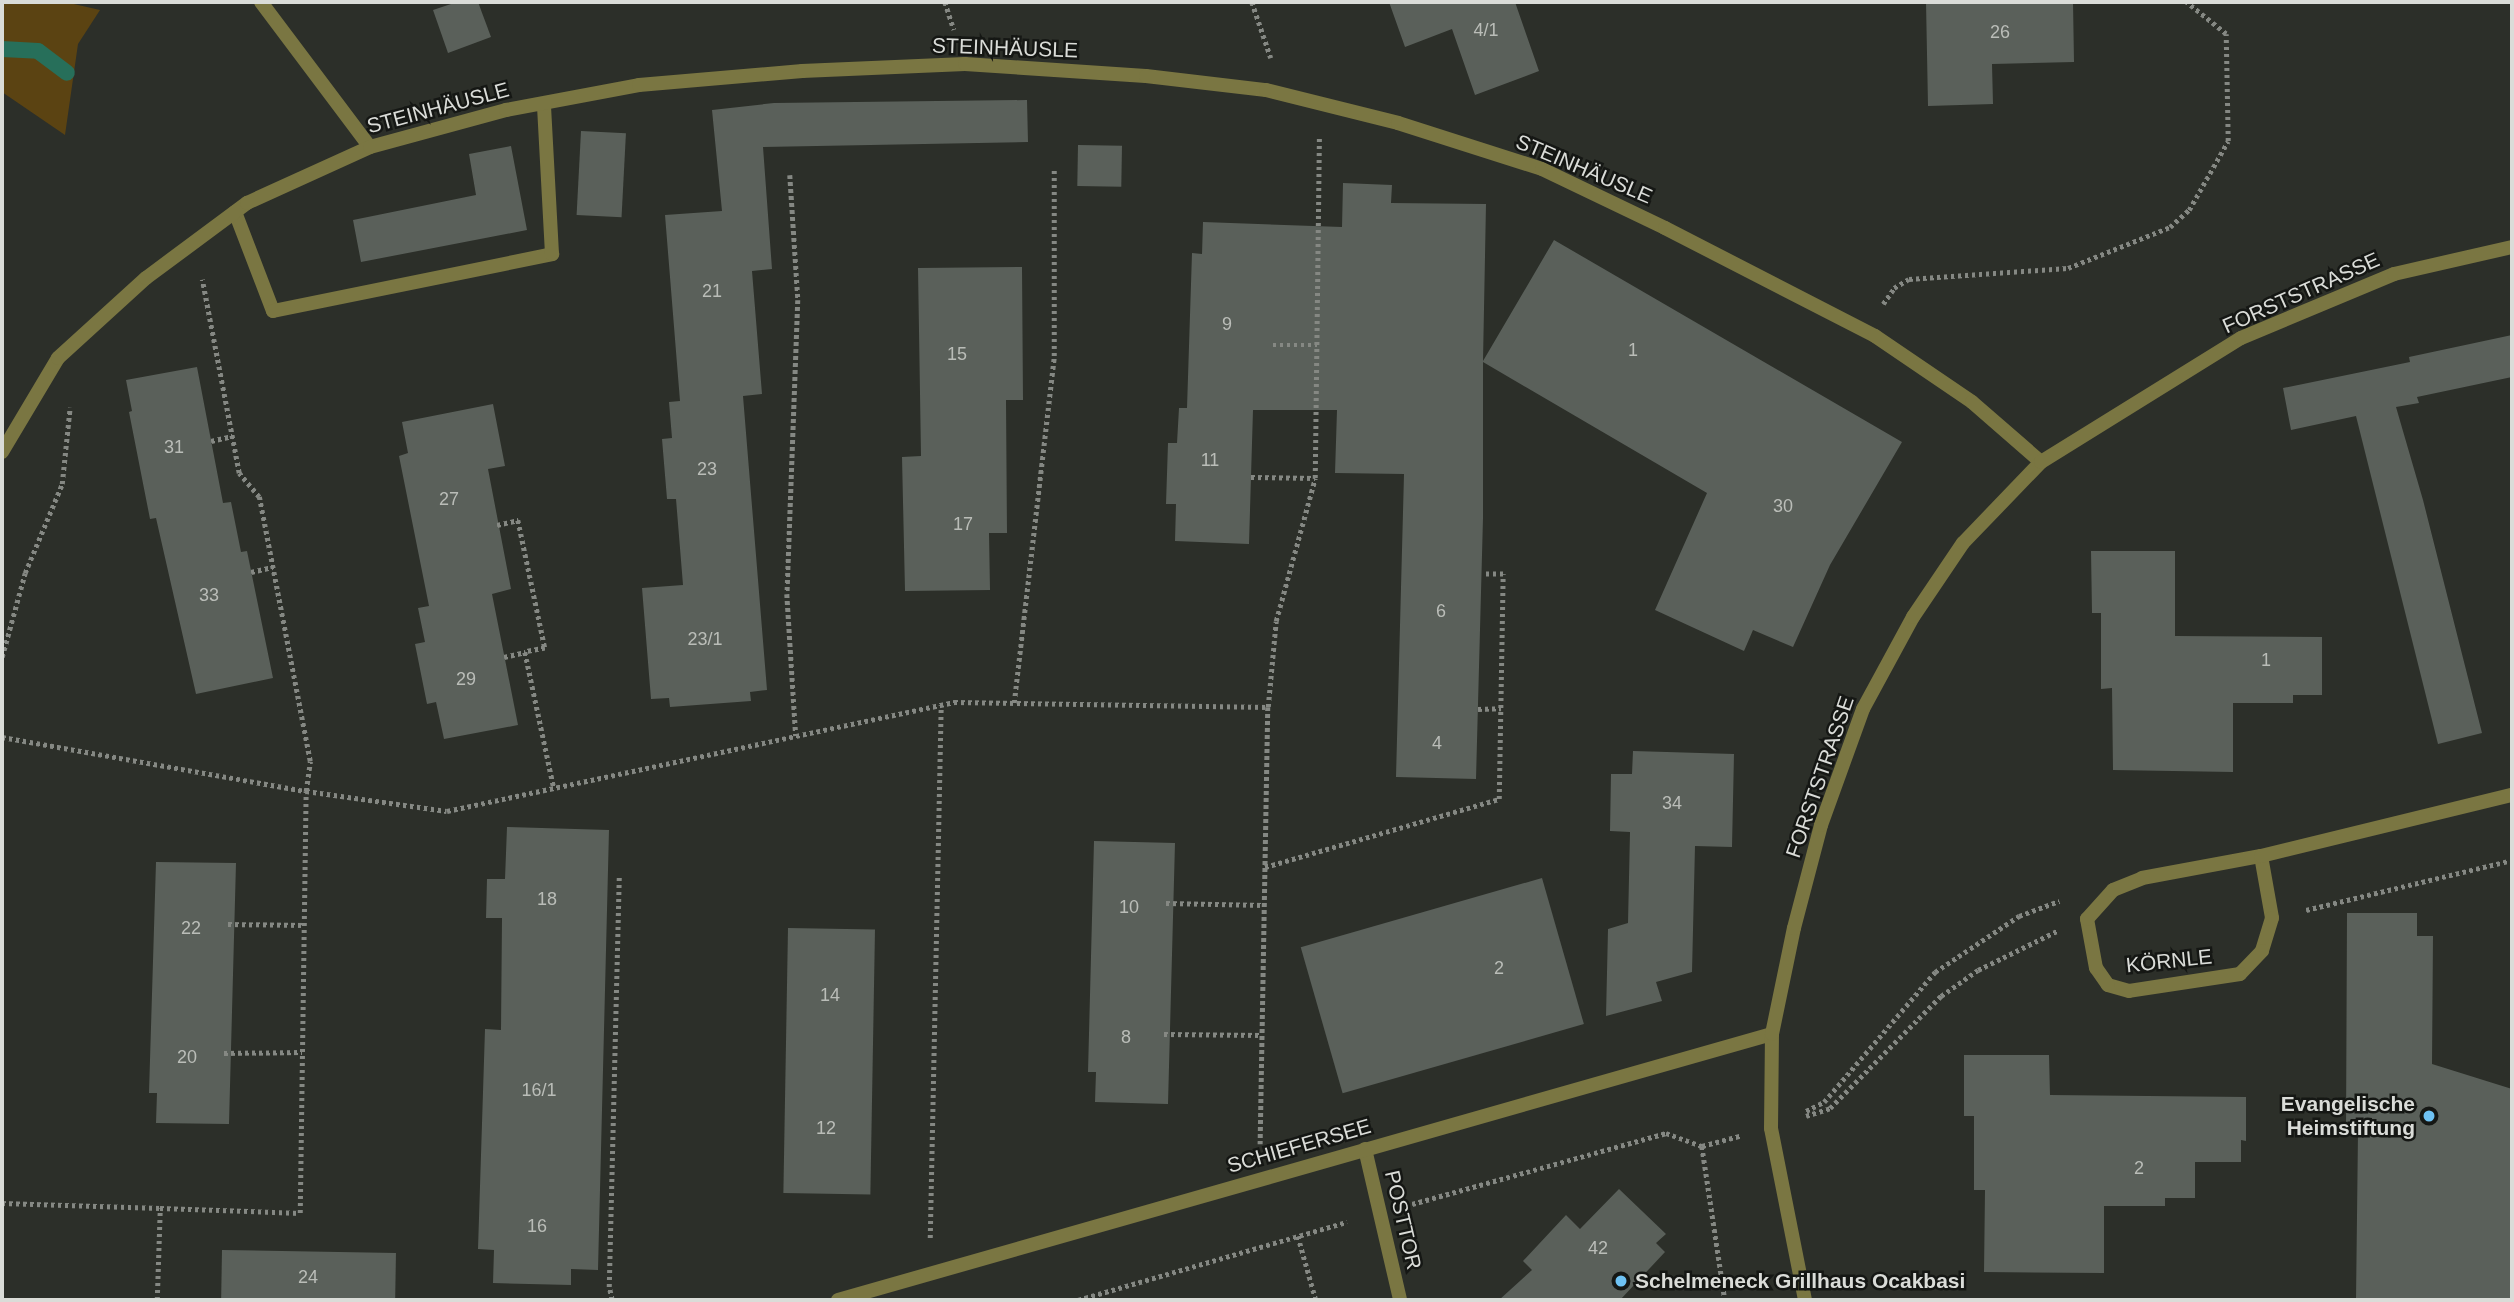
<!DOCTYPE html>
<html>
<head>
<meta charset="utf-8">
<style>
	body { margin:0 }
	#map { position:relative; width:2514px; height:1302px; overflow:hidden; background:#2c2f29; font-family:Helvetica,sans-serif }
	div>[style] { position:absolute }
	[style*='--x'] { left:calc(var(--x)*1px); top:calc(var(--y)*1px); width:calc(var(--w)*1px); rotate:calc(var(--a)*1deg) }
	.green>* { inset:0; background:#5b4312 }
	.stream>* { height:16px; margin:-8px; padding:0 8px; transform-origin:8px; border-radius:8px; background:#276f5a }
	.building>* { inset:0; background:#5a605a; transform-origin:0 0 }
	.path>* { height:4.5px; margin-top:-2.25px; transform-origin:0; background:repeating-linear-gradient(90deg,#858883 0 3.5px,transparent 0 7px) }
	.service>* { height:14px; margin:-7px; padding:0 7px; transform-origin:7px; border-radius:7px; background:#7a7642 }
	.minor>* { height:14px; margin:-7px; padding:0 7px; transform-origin:7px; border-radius:7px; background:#7a7642 }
	.tertiary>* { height:14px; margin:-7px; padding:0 7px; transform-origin:7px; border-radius:7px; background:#7a7642 }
	.dots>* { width:19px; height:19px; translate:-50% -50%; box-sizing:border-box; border:4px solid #151714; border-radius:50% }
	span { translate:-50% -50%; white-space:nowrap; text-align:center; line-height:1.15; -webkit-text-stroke:5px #151714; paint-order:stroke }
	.number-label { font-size:18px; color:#babdb8 }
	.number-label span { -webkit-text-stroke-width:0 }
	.street-label { font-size:21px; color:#dadcd8 }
	.poi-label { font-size:21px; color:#dadcd8; font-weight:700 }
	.right { translate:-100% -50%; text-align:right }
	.left { translate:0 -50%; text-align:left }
	.frame { position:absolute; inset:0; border:4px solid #dadcd8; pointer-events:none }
</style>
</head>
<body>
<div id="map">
	<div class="green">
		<div style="clip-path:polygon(2px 2px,65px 2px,100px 10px,78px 44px,65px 135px,2px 92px)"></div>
	</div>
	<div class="stream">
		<div style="--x:2;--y:49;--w:36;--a:3"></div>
		<div style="--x:38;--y:51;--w:36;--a:37"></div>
	</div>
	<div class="building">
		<div style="clip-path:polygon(457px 2px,478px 2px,491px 37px,448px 53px,433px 10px)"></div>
		<div style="clip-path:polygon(1389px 2px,1515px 2px,1539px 71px,1475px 95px,1452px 29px,1405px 47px)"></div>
		<div style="clip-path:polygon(1926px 2px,2073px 2px,2074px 62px,1992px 64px,1993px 104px,1928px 106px)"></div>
		<div style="clip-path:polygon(1027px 100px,1028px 142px,763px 147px,772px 269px,752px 271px,762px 394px,743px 396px,767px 690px,750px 692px,751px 701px,670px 707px,669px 698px,651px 699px,642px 588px,683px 585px,676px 499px,667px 499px,662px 439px,672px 438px,669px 402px,680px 401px,665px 215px,722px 211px,712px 110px,774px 103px)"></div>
		<div style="left:581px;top:131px;width:45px;height:84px;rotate:3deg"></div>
		<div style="left:1078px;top:145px;width:44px;height:41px;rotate:1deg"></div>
		<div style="clip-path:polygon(511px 146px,527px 230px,361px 262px,353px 220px,476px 195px,469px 154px)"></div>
		<div style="clip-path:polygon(1343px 183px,1392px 185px,1391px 203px,1486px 204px,1483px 361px,1554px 240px,1902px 442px,1830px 565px,1793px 647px,1753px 630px,1744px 651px,1655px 610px,1707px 493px,1483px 362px,1483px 518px,1476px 779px,1396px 777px,1404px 474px,1335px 473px,1337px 410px,1253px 410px,1249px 544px,1175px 541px,1176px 504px,1166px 504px,1168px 443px,1177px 443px,1179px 408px,1187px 408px,1192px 253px,1202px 254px,1203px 222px,1342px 227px)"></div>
		<div style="clip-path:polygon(1022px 267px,1023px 400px,1006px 400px,1007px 533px,989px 533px,990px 590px,905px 591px,902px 457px,921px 456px,918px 268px)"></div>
		<div style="clip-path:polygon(2512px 335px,2512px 377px,2417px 397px,2419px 403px,2396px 407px,2423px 500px,2482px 733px,2438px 744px,2356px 416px,2291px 430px,2283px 388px,2410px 362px,2409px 357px)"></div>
		<div style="clip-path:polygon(197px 367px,223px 503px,231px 502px,241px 552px,247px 551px,273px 678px,196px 694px,156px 518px,150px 519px,129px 412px,132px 411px,126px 380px)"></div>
		<div style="clip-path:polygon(493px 404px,505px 466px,488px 469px,511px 589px,492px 594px,518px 725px,444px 739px,436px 702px,427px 704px,415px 644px,425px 642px,418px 608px,429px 606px,399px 456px,408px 453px,402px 422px)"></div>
		<div style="clip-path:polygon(2091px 551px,2175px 551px,2175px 636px,2322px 637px,2322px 695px,2293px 695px,2293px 703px,2233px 703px,2233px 772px,2113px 770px,2112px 688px,2101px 689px,2101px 613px,2092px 613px)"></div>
		<div style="clip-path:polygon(1633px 751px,1734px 754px,1732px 847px,1695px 846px,1692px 972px,1656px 982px,1662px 1001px,1606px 1016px,1608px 929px,1628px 923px,1630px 832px,1610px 831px,1611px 774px,1632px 774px)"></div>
		<div style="clip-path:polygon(507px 827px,609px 830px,598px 1270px,571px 1269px,571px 1285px,493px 1283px,494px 1250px,478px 1249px,485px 1029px,501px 1030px,502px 918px,486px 918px,487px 879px,505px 879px)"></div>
		<div style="clip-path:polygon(1094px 841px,1175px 843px,1168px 1104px,1095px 1102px,1096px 1072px,1088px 1072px)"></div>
		<div style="clip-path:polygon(156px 862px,236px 863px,229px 1124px,156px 1123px,157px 1093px,149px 1093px)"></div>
		<div style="left:1542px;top:878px;width:152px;height:251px;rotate:74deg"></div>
		<div style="clip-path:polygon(2347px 913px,2417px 913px,2417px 936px,2433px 936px,2432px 1064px,2512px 1089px,2512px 1300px,2356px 1300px,2358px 1132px,2346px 1131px)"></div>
		<div style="left:788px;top:928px;width:87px;height:265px;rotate:1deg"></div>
		<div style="clip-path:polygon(1964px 1055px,2049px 1055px,2050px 1095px,2246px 1097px,2246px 1141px,2241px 1140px,2241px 1162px,2195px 1162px,2195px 1198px,2165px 1198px,2165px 1206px,2104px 1206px,2104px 1273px,1984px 1272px,1985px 1190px,1974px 1190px,1974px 1116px,1964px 1116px)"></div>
		<div style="clip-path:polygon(1619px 1189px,1666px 1234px,1656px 1243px,1665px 1252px,1620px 1300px,1499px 1300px,1532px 1270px,1523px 1261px,1566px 1215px,1580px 1229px)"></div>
		<div style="left:222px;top:1250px;width:174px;height:50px;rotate:1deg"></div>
	</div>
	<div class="path">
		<div style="--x:945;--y:2;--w:29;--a:72"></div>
		<div style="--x:1252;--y:2;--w:59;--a:71.3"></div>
		<div style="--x:790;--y:175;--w:125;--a:86.3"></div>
		<div style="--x:798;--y:300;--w:294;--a:92.1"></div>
		<div style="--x:787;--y:594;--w:142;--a:86.4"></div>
		<div style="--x:1883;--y:304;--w:19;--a:-55"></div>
		<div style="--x:1894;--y:288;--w:17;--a:-31"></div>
		<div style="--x:1909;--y:279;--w:159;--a:-4"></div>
		<div style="--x:2068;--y:268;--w:110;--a:-21.9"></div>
		<div style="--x:2170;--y:227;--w:25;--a:-42"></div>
		<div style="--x:2189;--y:210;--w:79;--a:-60.5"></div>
		<div style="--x:2228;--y:141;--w:107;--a:-91.1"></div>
		<div style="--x:2226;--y:34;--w:51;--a:-141.3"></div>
		<div style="--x:1273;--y:345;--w:44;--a:0"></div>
		<div style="--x:211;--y:441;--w:22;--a:-13"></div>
		<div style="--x:1251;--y:477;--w:64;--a:0.9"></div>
		<div style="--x:497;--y:525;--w:22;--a:-13"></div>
		<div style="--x:518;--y:520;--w:131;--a:78.1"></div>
		<div style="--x:545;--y:648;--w:20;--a:169"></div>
		<div style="--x:525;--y:652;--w:139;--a:78"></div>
		<div style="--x:251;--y:572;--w:22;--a:-13"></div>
		<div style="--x:2;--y:657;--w:87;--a:-74.7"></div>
		<div style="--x:25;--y:573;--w:96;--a:-67.4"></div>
		<div style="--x:62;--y:484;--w:77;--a:-84.1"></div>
		<div style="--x:504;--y:657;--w:22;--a:-13"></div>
		<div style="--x:1014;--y:703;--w:349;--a:-83.4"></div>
		<div style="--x:1054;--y:356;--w:189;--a:-90"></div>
		<div style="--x:1268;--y:707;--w:86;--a:-84.7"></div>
		<div style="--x:1276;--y:621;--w:148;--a:-74.7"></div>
		<div style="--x:1315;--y:478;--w:342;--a:-89.3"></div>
		<div style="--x:1478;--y:709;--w:23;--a:-2"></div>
		<div style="--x:2;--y:737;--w:309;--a:10.1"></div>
		<div style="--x:306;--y:791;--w:142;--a:8.1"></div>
		<div style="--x:447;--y:811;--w:519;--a:-12.13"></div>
		<div style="--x:954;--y:702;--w:314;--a:0.9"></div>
		<div style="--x:1268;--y:707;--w:437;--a:91"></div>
		<div style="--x:1265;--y:867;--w:244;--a:-16.2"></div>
		<div style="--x:1499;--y:799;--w:225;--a:-89"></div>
		<div style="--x:1503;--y:574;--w:21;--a:180"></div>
		<div style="--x:1166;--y:903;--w:98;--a:1.2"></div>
		<div style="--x:2306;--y:910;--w:212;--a:-13.6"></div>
		<div style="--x:228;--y:924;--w:76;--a:0.8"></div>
		<div style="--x:1164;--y:1034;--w:98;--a:0.6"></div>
		<div style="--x:224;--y:1053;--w:78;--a:-0.7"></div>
		<div style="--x:1806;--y:1111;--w:20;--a:-27"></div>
		<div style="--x:1824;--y:1102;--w:171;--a:-49.5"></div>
		<div style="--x:1935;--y:972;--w:101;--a:-33.7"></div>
		<div style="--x:2019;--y:916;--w:43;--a:-20.6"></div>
		<div style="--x:1806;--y:1116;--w:25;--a:-18"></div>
		<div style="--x:1830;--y:1108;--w:158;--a:-45.3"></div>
		<div style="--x:1941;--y:996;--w:45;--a:-35.1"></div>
		<div style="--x:1978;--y:970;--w:88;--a:-26.3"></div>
		<div style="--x:1702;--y:1146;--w:156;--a:81.5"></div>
		<div style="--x:2;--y:1203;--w:158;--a:1.8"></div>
		<div style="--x:1412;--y:1204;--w:264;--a:-15.6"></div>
		<div style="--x:1666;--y:1133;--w:38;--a:20"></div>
		<div style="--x:1702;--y:1146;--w:39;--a:-15"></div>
		<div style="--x:1298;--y:1236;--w:66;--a:74.3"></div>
		<div style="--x:930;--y:1238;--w:533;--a:-88.82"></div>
		<div style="--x:157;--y:1300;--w:92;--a:-88.1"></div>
		<div style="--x:160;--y:1208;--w:140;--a:2"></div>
		<div style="--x:300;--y:1213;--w:422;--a:-89.2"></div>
		<div style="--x:306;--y:791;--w:30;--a:-82"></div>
		<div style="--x:310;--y:761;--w:269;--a:-100.9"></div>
		<div style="--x:259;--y:497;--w:31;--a:-130"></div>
		<div style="--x:239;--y:473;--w:197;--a:-100.8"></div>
		<div style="--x:612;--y:1300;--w:13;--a:-103"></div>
		<div style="--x:609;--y:1287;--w:411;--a:-88.6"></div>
		<div style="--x:1078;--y:1300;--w:280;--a:-16.2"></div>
	</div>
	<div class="service">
		<div style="--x:235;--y:212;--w:106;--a:69"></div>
		<div style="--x:273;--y:311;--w:285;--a:-11.5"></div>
		<div style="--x:552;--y:254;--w:150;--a:-93.1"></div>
	</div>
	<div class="minor">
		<div style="--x:261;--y:2;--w:181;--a:53.1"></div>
		<div style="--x:2;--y:452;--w:109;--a:-59.2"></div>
		<div style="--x:58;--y:358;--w:119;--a:-42.3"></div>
		<div style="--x:146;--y:278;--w:126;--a:-36.6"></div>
		<div style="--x:247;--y:203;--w:135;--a:-24.5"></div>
		<div style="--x:370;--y:147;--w:141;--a:-15.2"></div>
		<div style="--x:506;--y:110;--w:135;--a:-10.6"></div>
		<div style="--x:639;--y:85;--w:164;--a:-4.9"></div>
		<div style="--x:802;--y:71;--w:163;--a:-2.5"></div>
		<div style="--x:965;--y:64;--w:181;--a:3.8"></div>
		<div style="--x:1146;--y:76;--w:121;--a:6.7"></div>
		<div style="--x:1266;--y:90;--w:136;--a:14"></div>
		<div style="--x:1398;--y:123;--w:151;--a:17.7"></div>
		<div style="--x:1542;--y:169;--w:136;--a:25.6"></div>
		<div style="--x:1665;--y:228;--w:236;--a:27.2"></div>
		<div style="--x:1875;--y:336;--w:117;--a:34.2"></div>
		<div style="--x:1972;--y:402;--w:91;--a:41"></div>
		<div style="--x:2261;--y:856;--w:63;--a:79.9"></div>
		<div style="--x:2272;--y:918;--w:34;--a:107"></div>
		<div style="--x:2262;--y:951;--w:32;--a:134"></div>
		<div style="--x:2240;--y:974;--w:112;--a:171.3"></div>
		<div style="--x:2129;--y:991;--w:22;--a:-164"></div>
		<div style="--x:2108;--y:985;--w:21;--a:-125"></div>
		<div style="--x:2096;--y:968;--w:50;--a:-100.4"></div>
		<div style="--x:2087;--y:919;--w:39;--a:-48"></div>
		<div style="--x:2113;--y:890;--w:31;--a:-22"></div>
		<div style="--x:2142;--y:878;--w:121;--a:-10.5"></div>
		<div style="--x:2261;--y:856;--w:258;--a:-13.7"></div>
		<div style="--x:1365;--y:1149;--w:155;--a:76.9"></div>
		<div style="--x:838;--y:1300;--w:971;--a:-15.9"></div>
	</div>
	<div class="tertiary">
		<div style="--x:1805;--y:1300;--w:175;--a:-101.2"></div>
		<div style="--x:1771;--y:1128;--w:94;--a:-89.4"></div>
		<div style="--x:1772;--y:1034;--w:108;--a:-78.3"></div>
		<div style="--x:1794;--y:928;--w:106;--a:-75.3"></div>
		<div style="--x:1821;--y:825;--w:123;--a:-70.1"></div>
		<div style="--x:1863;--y:709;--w:105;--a:-61.5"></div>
		<div style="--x:1913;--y:617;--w:89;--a:-56"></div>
		<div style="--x:1963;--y:543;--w:112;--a:-46.1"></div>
		<div style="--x:2041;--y:462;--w:235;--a:-31.8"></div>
		<div style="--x:2241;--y:338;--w:166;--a:-22.7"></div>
		<div style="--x:2394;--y:274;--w:121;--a:-12.9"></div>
	</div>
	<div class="dots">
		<div style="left:2429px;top:1116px;background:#6ec2f3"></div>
		<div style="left:1621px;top:1281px;background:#6ec2f3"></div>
	</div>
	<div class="number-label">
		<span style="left:1486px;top:30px">4/1</span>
		<span style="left:2000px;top:32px">26</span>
		<span style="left:712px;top:291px">21</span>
		<span style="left:1227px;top:324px">9</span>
		<span style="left:1633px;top:350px">1</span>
		<span style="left:957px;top:354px">15</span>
		<span style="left:174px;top:447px">31</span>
		<span style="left:1210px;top:460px">11</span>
		<span style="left:707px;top:469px">23</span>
		<span style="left:449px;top:499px">27</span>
		<span style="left:1783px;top:506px">30</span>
		<span style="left:963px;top:524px">17</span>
		<span style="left:209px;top:595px">33</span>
		<span style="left:1441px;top:611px">6</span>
		<span style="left:705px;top:639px">23/1</span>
		<span style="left:2266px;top:660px">1</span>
		<span style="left:466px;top:679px">29</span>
		<span style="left:1437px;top:743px">4</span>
		<span style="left:1672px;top:803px">34</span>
		<span style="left:547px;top:899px">18</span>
		<span style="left:1129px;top:907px">10</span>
		<span style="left:191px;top:928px">22</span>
		<span style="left:1499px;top:968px">2</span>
		<span style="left:830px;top:995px">14</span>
		<span style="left:1126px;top:1037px">8</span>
		<span style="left:187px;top:1057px">20</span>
		<span style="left:539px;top:1090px">16/1</span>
		<span style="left:826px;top:1128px">12</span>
		<span style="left:2139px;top:1168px">2</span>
		<span style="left:537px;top:1226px">16</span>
		<span style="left:1598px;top:1248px">42</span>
		<span style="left:308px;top:1277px">24</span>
	</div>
	<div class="street-label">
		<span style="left:1005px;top:48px;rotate:2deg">STEINHÄUSLE</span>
		<span style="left:438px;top:108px;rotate:-15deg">STEINHÄUSLE</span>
		<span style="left:1584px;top:169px;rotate:23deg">STEINHÄUSLE</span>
		<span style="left:2301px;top:293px;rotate:-24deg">FORSTSTRASSE</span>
		<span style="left:1820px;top:777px;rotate:-71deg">FORSTSTRASSE</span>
		<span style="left:2169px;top:961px;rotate:-6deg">KÖRNLE</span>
		<span style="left:1299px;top:1146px;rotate:-16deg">SCHIEFERSEE</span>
		<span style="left:1403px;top:1220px;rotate:77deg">POSTTOR</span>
	</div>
	<div class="poi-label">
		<span class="right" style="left:2415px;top:1116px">Evangelische<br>Heimstiftung</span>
		<span class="left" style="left:1635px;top:1281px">Schelmeneck Grillhaus Ocakbasi</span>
	</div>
	<div class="frame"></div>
</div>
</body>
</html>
